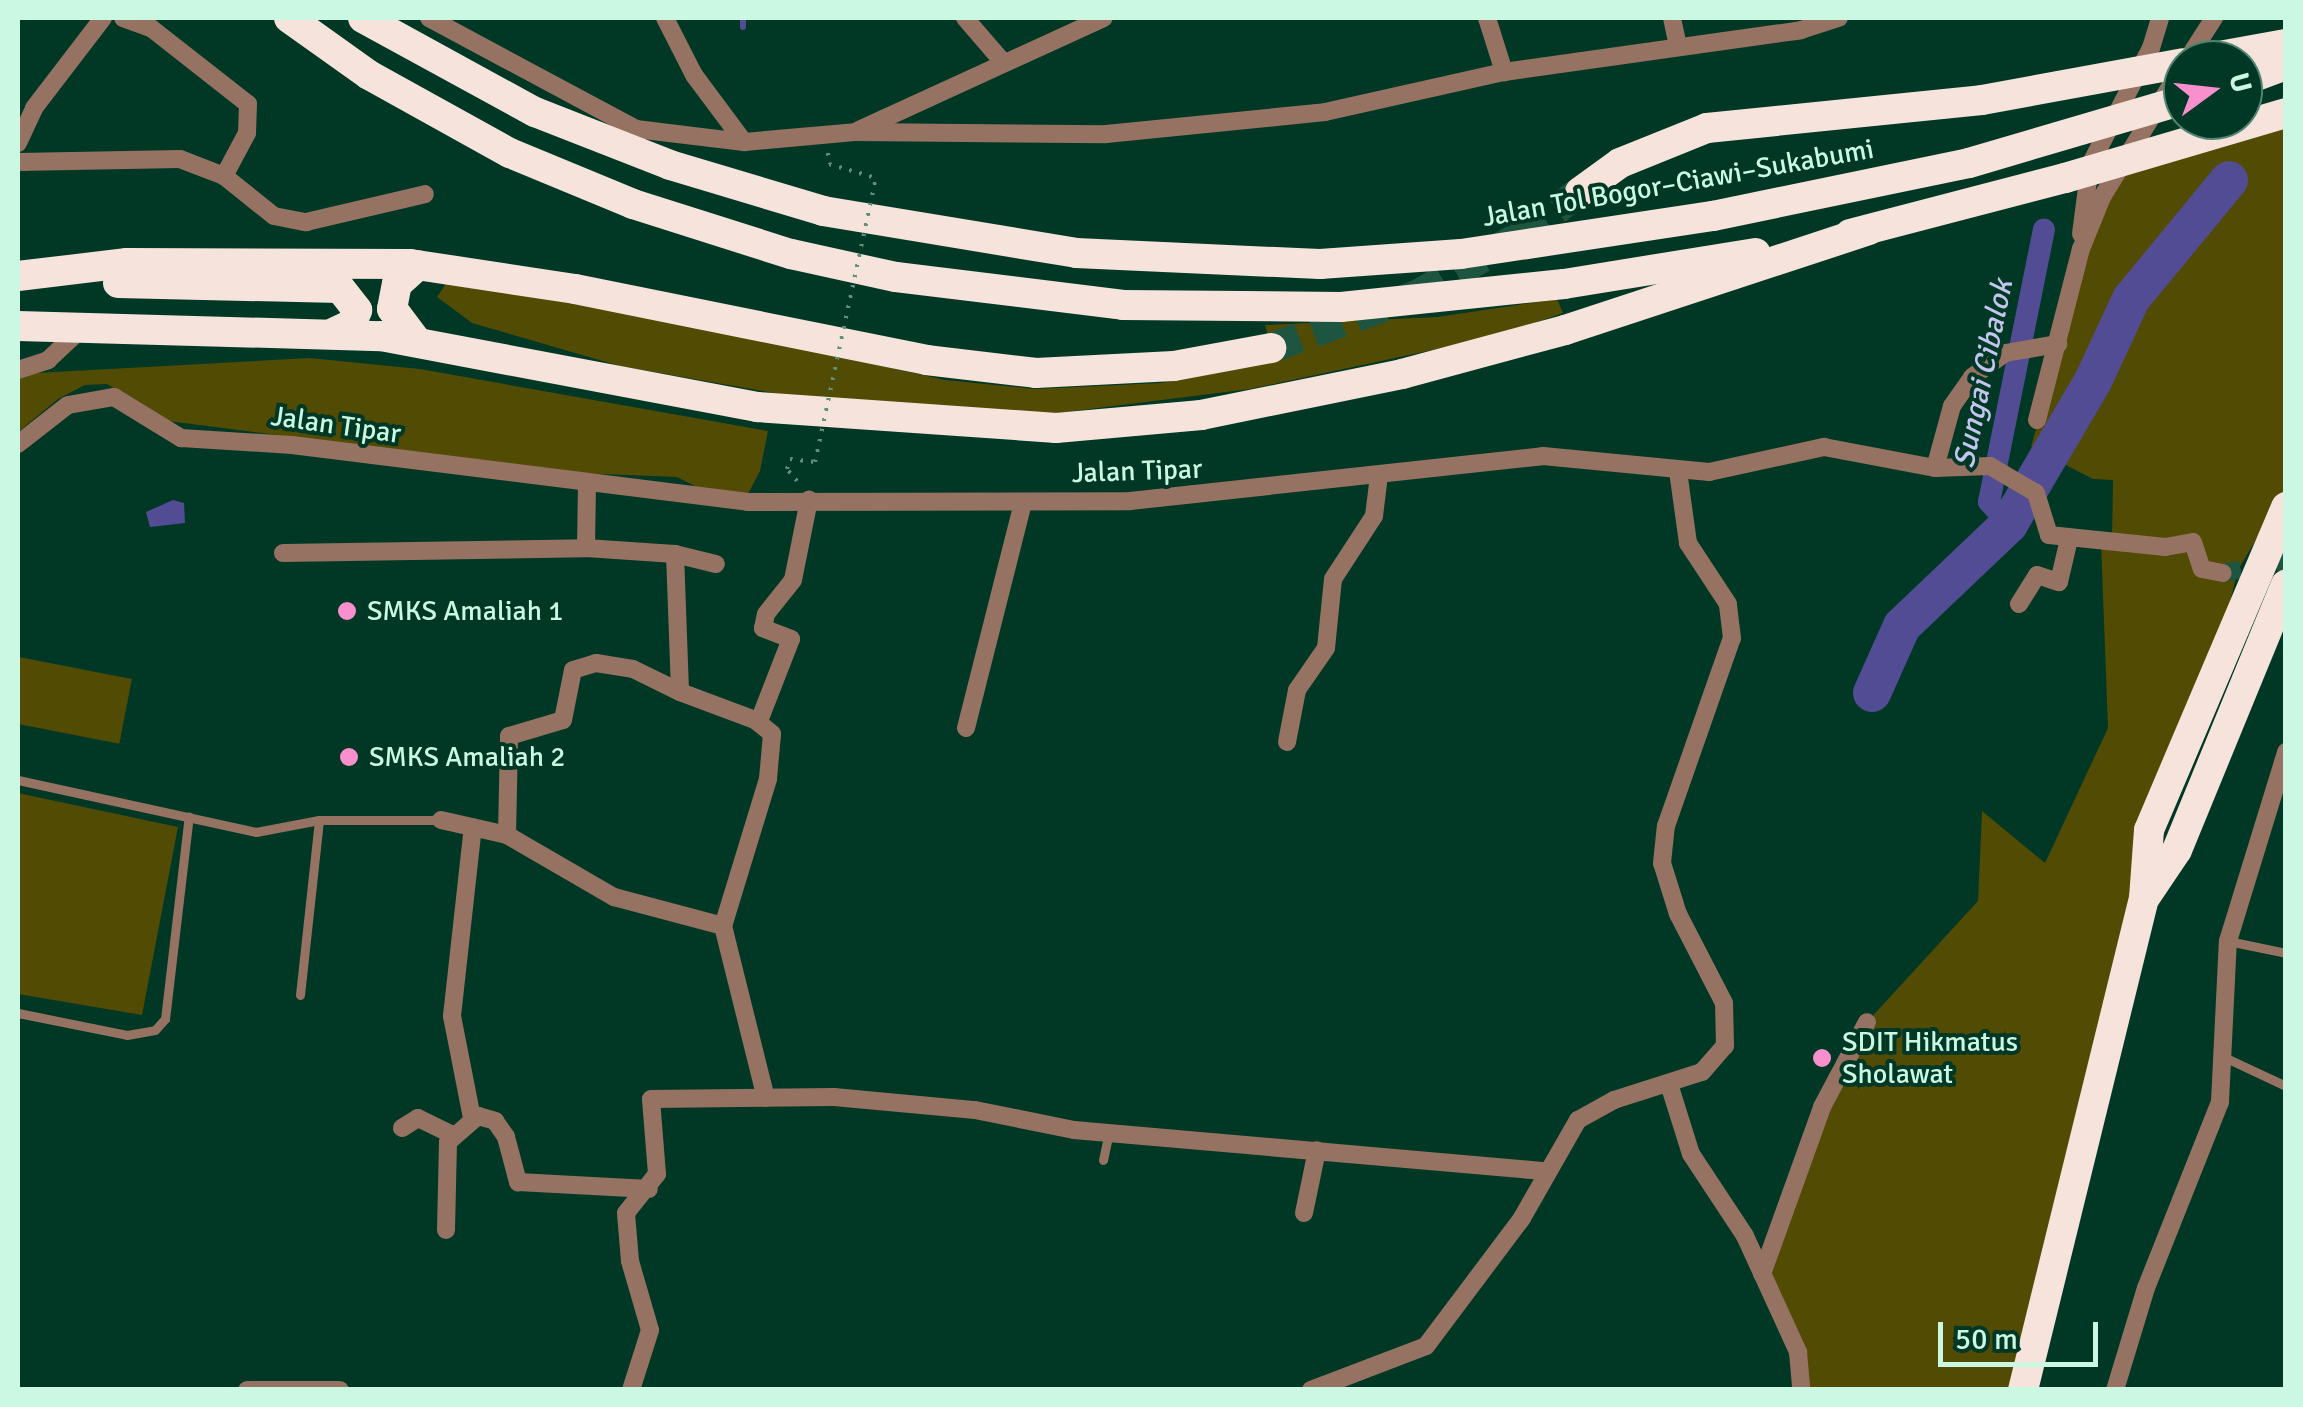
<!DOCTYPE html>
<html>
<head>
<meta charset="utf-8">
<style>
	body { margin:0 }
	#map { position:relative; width:2303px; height:1407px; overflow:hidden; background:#003825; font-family:Signika,sans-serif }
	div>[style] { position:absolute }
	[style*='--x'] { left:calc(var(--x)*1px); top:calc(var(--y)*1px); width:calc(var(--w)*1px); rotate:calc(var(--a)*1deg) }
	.green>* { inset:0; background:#514b04; transform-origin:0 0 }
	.water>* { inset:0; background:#524c95 }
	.stream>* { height:6px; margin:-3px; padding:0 3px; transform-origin:3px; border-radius:3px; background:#524c95 }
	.canal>* { height:22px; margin:-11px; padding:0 11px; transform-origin:11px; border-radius:11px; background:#524c95 }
	.river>* { height:38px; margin:-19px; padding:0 19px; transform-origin:19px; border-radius:19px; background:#524c95 }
	.street-tunnel>* { height:18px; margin-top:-9px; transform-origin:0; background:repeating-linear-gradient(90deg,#1e5541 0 18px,transparent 0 27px) }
	.highway-tunnel>* { height:30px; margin-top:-15px; transform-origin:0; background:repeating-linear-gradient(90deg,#1e5541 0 30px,transparent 0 45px) }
	.path>* { height:4px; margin-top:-2px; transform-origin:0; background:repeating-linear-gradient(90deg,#5e907c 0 2.5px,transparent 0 10.5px) }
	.lane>* { height:9px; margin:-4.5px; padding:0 4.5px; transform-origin:4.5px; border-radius:4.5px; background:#967262 }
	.street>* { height:18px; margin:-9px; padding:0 9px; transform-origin:9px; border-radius:9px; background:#967262 }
	.highway>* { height:30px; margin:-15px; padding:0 15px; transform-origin:15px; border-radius:15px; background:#f6e3db }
	.path-bridge>* { height:4px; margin-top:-2px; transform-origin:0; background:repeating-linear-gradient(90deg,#5e907c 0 2.5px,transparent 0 10.5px) }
	.highway-bridge>* { height:30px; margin:-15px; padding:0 15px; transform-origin:15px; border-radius:15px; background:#f6e3db }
	.dots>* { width:28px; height:28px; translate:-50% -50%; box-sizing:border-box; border:5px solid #003825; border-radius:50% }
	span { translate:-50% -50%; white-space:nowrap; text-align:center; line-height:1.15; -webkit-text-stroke:8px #003825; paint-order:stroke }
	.street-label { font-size:28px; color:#cbf8e2 }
	.poi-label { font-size:28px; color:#cbf8e2 }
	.left { translate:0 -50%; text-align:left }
	.water-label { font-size:30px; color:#c4c5ef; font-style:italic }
	.frame { position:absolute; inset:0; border:20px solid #cbf8e2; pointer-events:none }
	.north { position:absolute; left:2163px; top:40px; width:100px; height:100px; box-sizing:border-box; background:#003825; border:2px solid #518571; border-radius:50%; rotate:75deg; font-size:28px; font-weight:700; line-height:40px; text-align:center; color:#cbf8e2 }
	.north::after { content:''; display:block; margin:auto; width:35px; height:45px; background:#f790cd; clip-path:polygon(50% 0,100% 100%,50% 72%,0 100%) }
	.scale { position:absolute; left:1938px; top:1322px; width:160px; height:45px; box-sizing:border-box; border:5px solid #cbf8e2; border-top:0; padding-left:12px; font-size:30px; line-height:35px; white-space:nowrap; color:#cbf8e2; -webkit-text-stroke:8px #003825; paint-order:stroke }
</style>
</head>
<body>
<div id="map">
	<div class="green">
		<div style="clip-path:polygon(2285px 113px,2285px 491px,2238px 570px,2211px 676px,2149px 830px,2023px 1389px,1801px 1389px,1798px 1352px,1762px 1274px,1822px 1107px,1867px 1022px,1978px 901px,1982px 811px,2045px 863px,2108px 728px,2101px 542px,2112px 540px,2113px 480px,2093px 479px,2031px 447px,2102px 197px,2136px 157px)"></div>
		<div style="clip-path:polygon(447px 282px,701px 326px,945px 380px,1035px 389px,1161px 383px,1275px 361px,1265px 325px,1437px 317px,1557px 299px,1563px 313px,1498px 336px,1250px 389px,1050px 414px,808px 399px,620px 366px,472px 323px,437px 297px)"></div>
		<div style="clip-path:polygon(309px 358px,420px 369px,768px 431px,760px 471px,748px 494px,711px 494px,677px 477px,576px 473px,168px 421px,107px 384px,85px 385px,58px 399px,18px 432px,18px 374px)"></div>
		<div style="left:19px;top:657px;width:115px;height:66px;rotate:11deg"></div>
		<div style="clip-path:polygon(18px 793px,178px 827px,142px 1015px,18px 994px)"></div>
	</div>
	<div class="water">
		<div style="clip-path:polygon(173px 500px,184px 503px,185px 523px,150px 527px,146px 512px)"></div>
	</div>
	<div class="stream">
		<div style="--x:743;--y:18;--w:9;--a:90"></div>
	</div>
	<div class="canal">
		<div style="--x:2009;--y:524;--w:30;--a:-132"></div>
		<div style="--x:1989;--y:502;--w:278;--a:-78.6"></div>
	</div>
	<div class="river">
		<div style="--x:1872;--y:693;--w:73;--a:-65.9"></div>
		<div style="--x:1902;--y:626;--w:148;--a:-43.6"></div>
		<div style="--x:2009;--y:524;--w:166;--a:-59.6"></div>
		<div style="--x:2093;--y:381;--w:90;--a:-65.1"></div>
		<div style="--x:2131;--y:299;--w:154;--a:-50.5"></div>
	</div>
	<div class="street-tunnel">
		<div style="--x:2223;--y:573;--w:64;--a:-10.8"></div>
	</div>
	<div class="highway-tunnel">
		<div style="--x:1271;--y:348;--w:155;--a:-20"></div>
		<div style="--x:1417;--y:295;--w:119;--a:-29.8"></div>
		<div style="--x:1520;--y:236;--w:74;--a:-36.3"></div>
	</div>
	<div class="path">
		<div style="--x:828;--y:153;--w:11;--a:85"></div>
		<div style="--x:829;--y:164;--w:49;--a:16.6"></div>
		<div style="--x:797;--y:481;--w:16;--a:-130"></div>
		<div style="--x:787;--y:469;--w:10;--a:-73"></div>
		<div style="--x:790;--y:459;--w:25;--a:7"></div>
	</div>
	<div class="lane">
		<div style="--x:18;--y:780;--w:244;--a:12.3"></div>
		<div style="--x:256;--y:832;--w:64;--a:-10.8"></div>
		<div style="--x:319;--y:820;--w:122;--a:0"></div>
		<div style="--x:2228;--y:941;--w:59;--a:11.7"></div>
		<div style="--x:300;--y:995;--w:176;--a:-83.8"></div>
		<div style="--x:18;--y:1013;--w:111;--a:11.4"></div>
		<div style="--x:127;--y:1035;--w:28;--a:-10"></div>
		<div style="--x:155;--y:1030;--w:15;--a:-48"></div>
		<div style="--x:165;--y:1019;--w:204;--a:-83.3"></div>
		<div style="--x:2224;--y:1057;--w:68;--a:25.1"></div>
		<div style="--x:1103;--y:1160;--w:29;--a:-78"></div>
	</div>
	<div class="street">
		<div style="--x:123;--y:18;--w:30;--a:20"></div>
		<div style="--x:151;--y:28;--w:123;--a:38.1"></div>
		<div style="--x:248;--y:104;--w:29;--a:92"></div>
		<div style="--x:247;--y:133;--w:49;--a:118.1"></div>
		<div style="--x:224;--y:176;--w:64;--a:38.7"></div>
		<div style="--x:274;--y:216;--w:33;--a:11"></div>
		<div style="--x:306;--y:222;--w:122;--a:-13.2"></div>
		<div style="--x:429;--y:18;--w:235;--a:28.2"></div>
		<div style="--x:636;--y:129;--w:109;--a:6.9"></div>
		<div style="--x:744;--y:142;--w:111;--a:-5.1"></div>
		<div style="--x:855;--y:132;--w:251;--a:0.5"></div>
		<div style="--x:1106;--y:134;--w:220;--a:-5.7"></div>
		<div style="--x:1325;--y:112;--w:183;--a:-12.6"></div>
		<div style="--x:1504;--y:72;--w:300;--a:-8"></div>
		<div style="--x:1801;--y:30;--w:40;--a:-18"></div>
		<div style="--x:665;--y:18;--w:64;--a:63"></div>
		<div style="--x:694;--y:75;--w:84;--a:53.3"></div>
		<div style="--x:965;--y:18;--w:57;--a:49.3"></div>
		<div style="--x:1487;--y:18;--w:57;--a:72.5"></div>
		<div style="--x:1672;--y:18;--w:29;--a:78"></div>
		<div style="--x:2187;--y:60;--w:50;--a:-57.3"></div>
		<div style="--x:859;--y:130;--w:269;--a:-24.6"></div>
		<div style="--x:18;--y:143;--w:38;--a:-65"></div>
		<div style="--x:34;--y:108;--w:113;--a:-52.5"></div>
		<div style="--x:18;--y:162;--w:162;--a:-1.1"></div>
		<div style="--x:180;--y:159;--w:47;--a:21.1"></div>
		<div style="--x:2081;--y:234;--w:70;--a:-82.6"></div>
		<div style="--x:2090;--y:165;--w:132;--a:-62.5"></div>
		<div style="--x:2151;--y:48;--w:31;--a:-73"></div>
		<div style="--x:18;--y:370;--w:32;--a:-18"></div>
		<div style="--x:48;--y:360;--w:48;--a:-43.3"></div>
		<div style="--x:2037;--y:420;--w:177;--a:-75.6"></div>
		<div style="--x:2081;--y:249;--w:56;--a:-68"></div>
		<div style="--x:2102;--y:197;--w:154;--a:-58.3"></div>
		<div style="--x:18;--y:444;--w:63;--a:-38"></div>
		<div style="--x:68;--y:405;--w:47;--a:-9.9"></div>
		<div style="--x:114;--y:397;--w:79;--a:31.5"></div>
		<div style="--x:181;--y:438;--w:111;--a:3.6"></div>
		<div style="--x:292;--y:445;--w:460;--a:7.1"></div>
		<div style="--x:748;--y:502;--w:382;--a:-0.1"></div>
		<div style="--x:1130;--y:501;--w:415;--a:-6.2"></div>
		<div style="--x:1543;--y:456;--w:167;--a:5.5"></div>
		<div style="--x:1709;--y:472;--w:118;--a:-12.3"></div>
		<div style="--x:1824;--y:447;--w:113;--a:10.7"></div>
		<div style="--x:1935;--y:468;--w:55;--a:-2.1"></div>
		<div style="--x:1990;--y:466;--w:53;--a:30.4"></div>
		<div style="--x:2036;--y:493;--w:44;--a:72.8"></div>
		<div style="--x:2049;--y:535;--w:117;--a:5.9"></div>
		<div style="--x:2165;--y:547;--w:28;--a:-10"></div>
		<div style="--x:2193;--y:542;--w:28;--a:72"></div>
		<div style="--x:2202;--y:569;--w:21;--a:11"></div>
		<div style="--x:1935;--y:468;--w:64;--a:-74.7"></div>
		<div style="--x:1952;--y:406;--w:35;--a:-55"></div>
		<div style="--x:1972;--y:377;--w:41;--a:-36"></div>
		<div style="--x:2005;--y:353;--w:54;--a:-9.6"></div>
		<div style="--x:586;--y:548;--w:66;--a:-89.1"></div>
		<div style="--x:283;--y:553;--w:303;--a:-0.9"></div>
		<div style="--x:586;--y:548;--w:89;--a:3.9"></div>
		<div style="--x:675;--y:554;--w:42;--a:13.7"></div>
		<div style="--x:675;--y:554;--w:138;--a:87.9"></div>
		<div style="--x:680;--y:692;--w:80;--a:20.5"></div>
		<div style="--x:755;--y:720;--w:22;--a:39"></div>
		<div style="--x:772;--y:734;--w:45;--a:95.1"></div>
		<div style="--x:768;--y:779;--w:154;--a:107"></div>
		<div style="--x:723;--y:926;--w:177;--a:76"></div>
		<div style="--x:2019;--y:604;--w:34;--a:-58"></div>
		<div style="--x:2037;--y:575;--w:23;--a:18"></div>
		<div style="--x:2059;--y:582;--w:44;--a:-76.9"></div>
		<div style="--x:759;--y:721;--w:88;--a:-68.7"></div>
		<div style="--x:791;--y:639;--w:30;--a:-159"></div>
		<div style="--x:763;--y:628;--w:14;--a:-78"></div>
		<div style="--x:766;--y:614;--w:43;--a:-51.5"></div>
		<div style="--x:793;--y:580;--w:82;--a:-78.7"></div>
		<div style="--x:966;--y:728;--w:233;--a:-75.8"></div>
		<div style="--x:1287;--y:742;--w:53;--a:-79.1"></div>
		<div style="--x:1297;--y:690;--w:51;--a:-55.4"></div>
		<div style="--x:1326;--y:648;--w:69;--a:-84.2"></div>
		<div style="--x:1333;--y:579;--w:75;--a:-56.9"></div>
		<div style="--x:1374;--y:516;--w:39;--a:-83"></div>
		<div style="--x:441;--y:820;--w:68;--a:12.8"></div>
		<div style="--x:507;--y:835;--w:124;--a:30.1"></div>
		<div style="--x:614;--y:897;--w:113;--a:14.9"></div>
		<div style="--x:507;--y:835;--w:99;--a:-88.8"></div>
		<div style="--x:509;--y:736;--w:56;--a:-16.5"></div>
		<div style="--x:563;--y:720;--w:51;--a:-78.7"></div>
		<div style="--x:573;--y:670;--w:24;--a:-17"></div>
		<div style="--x:596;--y:663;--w:37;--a:9"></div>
		<div style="--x:633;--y:669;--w:52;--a:26.1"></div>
		<div style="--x:1669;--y:1084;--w:73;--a:72.6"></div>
		<div style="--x:1691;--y:1154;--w:98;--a:56.6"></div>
		<div style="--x:1745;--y:1236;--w:128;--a:65.4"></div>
		<div style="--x:1798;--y:1352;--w:38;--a:85"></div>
		<div style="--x:472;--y:1118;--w:104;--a:-101.1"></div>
		<div style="--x:452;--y:1016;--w:190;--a:-83.7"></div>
		<div style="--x:402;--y:1128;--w:19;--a:-32"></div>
		<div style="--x:418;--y:1118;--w:37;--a:26"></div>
		<div style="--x:1304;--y:1213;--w:64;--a:-78.3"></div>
		<div style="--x:446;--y:1230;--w:88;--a:-88.7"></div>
		<div style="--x:448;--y:1142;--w:40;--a:-41"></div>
		<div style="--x:478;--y:1116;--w:18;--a:16"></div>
		<div style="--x:495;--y:1121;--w:19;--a:55"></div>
		<div style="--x:506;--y:1137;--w:47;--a:75.1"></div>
		<div style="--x:518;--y:1182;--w:131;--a:3.1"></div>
		<div style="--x:1762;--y:1274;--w:177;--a:-70.2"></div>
		<div style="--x:1822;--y:1107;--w:96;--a:-62.1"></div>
		<div style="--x:247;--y:1390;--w:93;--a:0"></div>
		<div style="--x:631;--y:1390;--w:63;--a:-72.4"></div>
		<div style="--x:650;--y:1330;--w:72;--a:-106.2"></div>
		<div style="--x:630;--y:1261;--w:48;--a:-94.8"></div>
		<div style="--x:626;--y:1213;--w:50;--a:-51.5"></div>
		<div style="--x:657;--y:1174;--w:75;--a:-94.6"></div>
		<div style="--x:651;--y:1099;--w:183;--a:-0.6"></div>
		<div style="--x:834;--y:1097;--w:142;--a:5.3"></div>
		<div style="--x:975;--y:1110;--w:101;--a:11.4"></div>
		<div style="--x:1074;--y:1130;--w:472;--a:5"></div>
		<div style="--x:1311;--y:1390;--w:123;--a:-20.9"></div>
		<div style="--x:1426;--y:1346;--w:160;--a:-53.1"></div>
		<div style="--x:1522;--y:1218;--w:113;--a:-60.3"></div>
		<div style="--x:1578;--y:1120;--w:41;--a:-29.1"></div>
		<div style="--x:1614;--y:1100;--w:92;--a:-17.7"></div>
		<div style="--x:1702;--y:1072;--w:35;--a:-49"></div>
		<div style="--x:1725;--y:1046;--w:43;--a:-91.3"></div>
		<div style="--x:1724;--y:1003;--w:100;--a:-117.3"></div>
		<div style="--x:1678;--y:914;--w:53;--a:-107.4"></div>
		<div style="--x:1662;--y:863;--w:37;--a:-84"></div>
		<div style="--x:1666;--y:826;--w:199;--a:-70.7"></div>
		<div style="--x:1732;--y:638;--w:34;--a:-97"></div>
		<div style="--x:1728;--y:604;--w:73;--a:-123.3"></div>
		<div style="--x:1688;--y:543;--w:73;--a:-97.9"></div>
		<div style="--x:2115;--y:1390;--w:107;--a:-73.1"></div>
		<div style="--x:2146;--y:1288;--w:200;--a:-68.3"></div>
		<div style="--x:2220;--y:1102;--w:161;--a:-87.2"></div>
		<div style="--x:2228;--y:941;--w:198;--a:-72.9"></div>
	</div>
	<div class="highway">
		<div style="--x:289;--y:18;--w:98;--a:35.5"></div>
		<div style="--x:369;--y:75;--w:161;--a:29"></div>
		<div style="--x:510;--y:153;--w:133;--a:22.5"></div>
		<div style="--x:633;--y:204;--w:166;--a:17.6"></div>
		<div style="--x:791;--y:254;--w:107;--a:12.4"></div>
		<div style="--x:896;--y:277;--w:229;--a:7"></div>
		<div style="--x:1123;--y:305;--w:218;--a:0.5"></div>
		<div style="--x:1341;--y:307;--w:224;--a:-5.9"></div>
		<div style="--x:1564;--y:284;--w:194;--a:-9.2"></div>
		<div style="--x:363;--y:18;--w:196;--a:28.7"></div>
		<div style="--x:535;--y:112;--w:145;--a:21.4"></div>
		<div style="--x:670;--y:165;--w:160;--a:16.7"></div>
		<div style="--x:823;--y:211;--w:256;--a:9.4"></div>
		<div style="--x:1076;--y:253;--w:244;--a:2.6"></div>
		<div style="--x:1320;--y:264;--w:141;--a:-4.1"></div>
		<div style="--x:1461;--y:254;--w:255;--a:-8.6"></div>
		<div style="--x:1713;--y:216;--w:261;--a:-11.7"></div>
		<div style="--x:2197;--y:60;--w:90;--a:-10.2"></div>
		<div style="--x:2243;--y:81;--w:46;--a:-20.4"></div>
		<div style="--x:1580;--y:192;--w:49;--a:-35.9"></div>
		<div style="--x:1620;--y:163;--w:94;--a:-21.9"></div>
		<div style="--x:1707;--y:128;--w:276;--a:-5.8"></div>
		<div style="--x:1850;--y:234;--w:222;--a:-14.6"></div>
		<div style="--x:18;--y:276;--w:110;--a:-6.8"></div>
		<div style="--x:127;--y:263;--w:283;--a:0.2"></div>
		<div style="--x:410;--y:264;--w:167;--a:8.6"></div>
		<div style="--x:575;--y:289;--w:358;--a:11.4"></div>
		<div style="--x:926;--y:360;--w:111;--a:6.7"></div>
		<div style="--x:1036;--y:373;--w:138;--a:-2.9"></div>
		<div style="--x:1174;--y:366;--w:99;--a:-10.5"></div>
		<div style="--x:118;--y:283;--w:222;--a:1.3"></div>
		<div style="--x:340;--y:288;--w:28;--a:52"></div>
		<div style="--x:357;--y:310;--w:15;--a:110"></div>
		<div style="--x:352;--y:324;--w:19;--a:155"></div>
		<div style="--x:18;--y:326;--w:363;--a:1.6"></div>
		<div style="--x:381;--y:336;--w:383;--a:10.7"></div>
		<div style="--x:757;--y:407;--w:300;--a:4"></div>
		<div style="--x:1056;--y:428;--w:146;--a:-5.1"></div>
		<div style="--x:1201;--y:415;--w:205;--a:-11.5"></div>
		<div style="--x:1402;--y:374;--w:169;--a:-15.1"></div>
		<div style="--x:1565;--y:330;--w:320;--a:-18.2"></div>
		<div style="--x:415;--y:339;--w:38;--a:-127"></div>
		<div style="--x:392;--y:309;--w:25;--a:-79"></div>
		<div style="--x:397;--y:284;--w:28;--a:-42"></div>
		<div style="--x:2146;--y:896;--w:55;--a:-56"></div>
		<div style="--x:2177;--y:850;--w:287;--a:-67.7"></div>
		<div style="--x:2023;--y:1390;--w:507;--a:-76.18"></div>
		<div style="--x:2144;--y:898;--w:68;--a:-85.8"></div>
		<div style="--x:2149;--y:830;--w:351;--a:-67"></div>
	</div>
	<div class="path-bridge">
		<div style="--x:815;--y:462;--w:290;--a:-77.9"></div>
	</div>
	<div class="highway-bridge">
		<div style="--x:1982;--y:100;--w:204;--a:-10.4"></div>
		<div style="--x:1969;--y:163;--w:223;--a:-16.4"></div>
		<div style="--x:2065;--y:178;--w:230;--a:-16.4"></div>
	</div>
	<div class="dots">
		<div style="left:347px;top:611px;background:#f790cd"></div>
		<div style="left:349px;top:757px;background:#f790cd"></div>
		<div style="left:1822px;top:1058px;background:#f790cd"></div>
	</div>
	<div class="street-label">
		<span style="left:1678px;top:183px;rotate:-10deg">Jalan Tol Bogor–Ciawi–Sukabumi</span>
		<span style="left:336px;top:425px;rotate:8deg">Jalan Tipar</span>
		<span style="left:1137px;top:471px;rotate:-2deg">Jalan Tipar</span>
	</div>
	<div class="poi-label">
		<span class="left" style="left:367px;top:611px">SMKS Amaliah 1</span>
		<span class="left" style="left:369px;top:757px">SMKS Amaliah 2</span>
		<span class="left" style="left:1842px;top:1058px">SDIT Hikmatus<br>Sholawat</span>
	</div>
	<div class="water-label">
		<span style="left:1984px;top:374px;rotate:-78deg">Sungai Cibalok</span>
	</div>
	<div class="frame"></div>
	<div class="north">U</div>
	<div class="scale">50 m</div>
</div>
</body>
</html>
